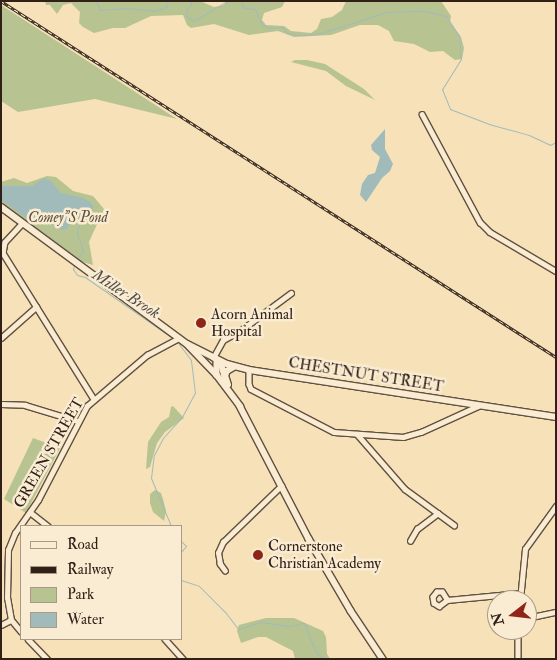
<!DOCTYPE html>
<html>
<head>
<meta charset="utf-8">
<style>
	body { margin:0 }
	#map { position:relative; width:557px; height:660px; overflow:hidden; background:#f6e1b9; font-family:"IM FELL Double Pica",serif }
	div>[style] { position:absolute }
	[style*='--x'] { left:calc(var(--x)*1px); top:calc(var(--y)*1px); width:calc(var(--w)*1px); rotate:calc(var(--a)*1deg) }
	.green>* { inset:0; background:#b8c392 }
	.water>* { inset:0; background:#a1bbba }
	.stream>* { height:1px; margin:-0.5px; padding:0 0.5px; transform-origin:0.5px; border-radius:0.5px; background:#a1bbba }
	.roads { filter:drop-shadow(1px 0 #625040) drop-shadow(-1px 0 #625040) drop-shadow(0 1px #625040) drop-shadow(0 -1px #625040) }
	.minor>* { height:4.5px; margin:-2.25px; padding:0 2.25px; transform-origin:2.25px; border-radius:2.25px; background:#f9ecd2 }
	.tertiary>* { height:5.5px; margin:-2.75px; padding:0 2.75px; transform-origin:2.75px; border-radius:2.75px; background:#f9ecd2 }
	.secondary>* { height:6px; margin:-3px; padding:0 3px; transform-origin:3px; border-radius:3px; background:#f9ecd2 }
	.rail>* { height:3px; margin-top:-1.5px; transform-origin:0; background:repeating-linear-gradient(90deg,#f9ecd2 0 4px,#312017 0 8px); box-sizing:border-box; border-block:1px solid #312017 }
	.dots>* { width:14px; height:14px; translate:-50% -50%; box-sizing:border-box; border:2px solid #f9ecd2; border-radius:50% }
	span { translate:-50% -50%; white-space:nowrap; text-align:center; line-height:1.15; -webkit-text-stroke:5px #f9ecd2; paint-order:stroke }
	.park-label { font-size:15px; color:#5a513c; font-style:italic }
	.poi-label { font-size:15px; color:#312017 }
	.left { translate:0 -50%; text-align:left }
	.street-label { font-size:15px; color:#312017 }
	.water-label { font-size:16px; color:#534e48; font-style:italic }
	.frame { position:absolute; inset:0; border:2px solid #312017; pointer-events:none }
	.legend { position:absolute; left:20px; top:525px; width:162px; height:115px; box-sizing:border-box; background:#f9ecd2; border:1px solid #a99a87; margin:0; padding:6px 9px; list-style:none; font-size:15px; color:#312017 }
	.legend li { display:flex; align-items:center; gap:10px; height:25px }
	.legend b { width:25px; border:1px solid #a99a87 }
	.north { position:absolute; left:487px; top:590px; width:50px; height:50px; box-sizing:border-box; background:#f9ecd2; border:1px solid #a99a87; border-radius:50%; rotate:254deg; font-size:14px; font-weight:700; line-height:20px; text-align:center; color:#312017 }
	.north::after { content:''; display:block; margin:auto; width:18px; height:22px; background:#8f2418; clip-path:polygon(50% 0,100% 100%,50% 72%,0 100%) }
</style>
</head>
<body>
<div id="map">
	<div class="green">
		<div style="clip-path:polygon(45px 1px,200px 1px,214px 7px,224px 5px,226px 1px,285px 1px,282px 7px,264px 13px,262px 20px,266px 25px,284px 26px,291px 31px,311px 33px,317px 29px,321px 19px,332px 17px,342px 10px,346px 1px,441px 1px,451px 16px,450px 22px,461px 37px,464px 48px,462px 59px,455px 60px,443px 51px,430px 52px,414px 44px,394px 41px,389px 31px,378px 25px,360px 25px,331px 35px,294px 37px,278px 31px,249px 35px,214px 24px,191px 28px,187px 25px,183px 15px,151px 16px,125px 28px,113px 28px,94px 33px,83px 27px,79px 23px,80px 12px,71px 3px,63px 5px,57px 14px,50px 5px,46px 5px)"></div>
		<div style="clip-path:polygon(1px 5px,177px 119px,95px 99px,18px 112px,1px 101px)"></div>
		<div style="clip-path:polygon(295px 60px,307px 60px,325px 64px,364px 89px,375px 100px,346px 86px,326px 71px,291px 62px)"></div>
		<div style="clip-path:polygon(47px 176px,56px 177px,73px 191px,93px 196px,104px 209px,89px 242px,93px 265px,79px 261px,1px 203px,1px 182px,14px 178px,27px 183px)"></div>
		<div style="clip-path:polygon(173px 406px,184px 418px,165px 432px,157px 443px,150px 467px,146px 469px,148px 442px,161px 422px,169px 417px,171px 407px)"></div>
		<div style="clip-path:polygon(33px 438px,60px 448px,26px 513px,4px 499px)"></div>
		<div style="clip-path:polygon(155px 490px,161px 493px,163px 499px,166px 511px,164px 521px,153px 512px,150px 503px,150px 494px)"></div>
		<div style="clip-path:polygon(266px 618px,294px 618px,323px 631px,326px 637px,327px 654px,330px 659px,295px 659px,293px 651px,266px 637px,258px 637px,241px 643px,237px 631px,239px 625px)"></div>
	</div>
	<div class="water">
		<div style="clip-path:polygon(385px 129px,385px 149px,393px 164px,390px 171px,382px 178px,366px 202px,360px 195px,362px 184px,368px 175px,375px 173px,380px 157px,372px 150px,371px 145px)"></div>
		<div style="clip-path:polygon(44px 178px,51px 181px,61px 193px,83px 198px,90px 202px,94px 207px,87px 211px,81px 208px,73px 211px,69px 215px,70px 222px,67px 229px,62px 230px,44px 220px,26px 218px,1px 200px,1px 186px,32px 186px)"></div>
	</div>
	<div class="stream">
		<div style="--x:96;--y:1;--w:10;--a:66"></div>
		<div style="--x:100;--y:10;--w:27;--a:-4"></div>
		<div style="--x:127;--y:8;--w:27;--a:6"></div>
		<div style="--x:154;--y:11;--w:13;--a:-18"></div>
		<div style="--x:166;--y:7;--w:6;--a:-72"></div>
		<div style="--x:190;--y:1;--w:3;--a:72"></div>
		<div style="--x:191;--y:4;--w:6;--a:129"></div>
		<div style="--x:187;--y:9;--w:7;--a:98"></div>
		<div style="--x:186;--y:16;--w:9;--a:32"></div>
		<div style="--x:194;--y:21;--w:39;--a:-31"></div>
		<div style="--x:240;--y:1;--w:8;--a:60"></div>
		<div style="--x:244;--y:8;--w:11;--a:5"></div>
		<div style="--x:255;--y:9;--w:17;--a:66"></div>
		<div style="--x:262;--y:25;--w:9;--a:21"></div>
		<div style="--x:270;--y:28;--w:12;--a:-5"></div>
		<div style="--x:282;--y:27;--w:8;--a:50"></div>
		<div style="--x:287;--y:33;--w:17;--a:7"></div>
		<div style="--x:304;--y:35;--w:17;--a:-7"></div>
		<div style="--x:321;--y:33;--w:69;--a:-17.7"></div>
		<div style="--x:387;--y:12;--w:37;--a:-2"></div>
		<div style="--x:424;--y:11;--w:23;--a:13"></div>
		<div style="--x:446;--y:16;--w:24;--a:57"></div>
		<div style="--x:459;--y:36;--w:23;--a:85"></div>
		<div style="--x:461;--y:59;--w:36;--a:122"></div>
		<div style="--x:442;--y:89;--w:22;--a:68"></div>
		<div style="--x:450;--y:109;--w:42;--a:21"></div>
		<div style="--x:489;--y:124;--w:41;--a:15.4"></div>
		<div style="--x:529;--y:135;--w:23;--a:25"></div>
		<div style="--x:550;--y:145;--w:7;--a:-27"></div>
		<div style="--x:77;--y:259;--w:10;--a:-53"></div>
		<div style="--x:83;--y:251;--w:18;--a:-109"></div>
		<div style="--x:77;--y:234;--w:19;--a:-78"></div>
		<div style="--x:81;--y:215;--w:8;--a:-113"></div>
		<div style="--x:74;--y:265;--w:4;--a:104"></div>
		<div style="--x:73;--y:269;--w:7;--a:56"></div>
		<div style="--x:77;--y:275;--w:8;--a:14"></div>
		<div style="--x:85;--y:277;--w:105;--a:34.9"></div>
		<div style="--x:171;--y:526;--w:52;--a:-112.6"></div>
		<div style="--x:151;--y:478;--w:23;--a:-83"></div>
		<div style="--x:154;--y:455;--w:19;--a:-62"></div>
		<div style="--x:163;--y:438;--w:28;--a:-48"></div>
		<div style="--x:182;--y:417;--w:27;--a:-62"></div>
		<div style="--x:195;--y:393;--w:33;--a:-97"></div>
		<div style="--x:191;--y:360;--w:20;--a:-127"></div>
		<div style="--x:181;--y:541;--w:7;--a:45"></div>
		<div style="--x:186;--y:546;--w:8;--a:130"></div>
		<div style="--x:181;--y:580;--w:19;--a:18"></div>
		<div style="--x:199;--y:586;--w:38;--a:45"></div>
		<div style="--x:226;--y:613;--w:20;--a:53"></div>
		<div style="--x:238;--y:629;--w:24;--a:-17"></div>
		<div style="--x:261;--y:622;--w:30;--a:8"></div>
		<div style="--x:291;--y:626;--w:13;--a:-13"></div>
		<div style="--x:304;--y:623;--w:32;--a:68"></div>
		<div style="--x:316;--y:653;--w:10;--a:37"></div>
	</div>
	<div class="roads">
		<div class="minor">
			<div style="--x:422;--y:114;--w:123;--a:61.8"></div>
			<div style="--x:480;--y:222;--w:14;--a:45"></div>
			<div style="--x:490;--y:232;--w:77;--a:30.6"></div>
			<div style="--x:23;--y:223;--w:26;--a:133"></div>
			<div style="--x:5;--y:242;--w:11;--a:100"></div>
			<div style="--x:3;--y:253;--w:172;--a:58.1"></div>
			<div style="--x:1;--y:338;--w:47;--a:-41.5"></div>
			<div style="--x:213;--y:358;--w:21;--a:-61"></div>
			<div style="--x:223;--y:340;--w:21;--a:-29"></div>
			<div style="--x:241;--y:330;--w:62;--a:-36.5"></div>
			<div style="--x:249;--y:370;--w:14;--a:90"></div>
			<div style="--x:249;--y:384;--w:5;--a:68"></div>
			<div style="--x:251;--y:389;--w:93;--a:27.4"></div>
			<div style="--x:334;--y:432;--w:69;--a:4.1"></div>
			<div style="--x:403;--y:437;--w:19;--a:-16"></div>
			<div style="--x:421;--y:432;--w:63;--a:-24.5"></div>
			<div style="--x:1;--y:404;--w:24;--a:2"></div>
			<div style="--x:25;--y:405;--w:55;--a:16.8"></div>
			<div style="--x:357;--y:434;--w:73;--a:48.9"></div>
			<div style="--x:405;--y:489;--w:61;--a:36.3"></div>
			<div style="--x:30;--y:512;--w:23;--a:38"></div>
			<div style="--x:410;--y:541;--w:14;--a:-60"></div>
			<div style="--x:417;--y:529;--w:26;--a:-37"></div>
			<div style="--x:225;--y:571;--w:9;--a:-126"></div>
			<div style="--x:220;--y:564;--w:11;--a:-100"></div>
			<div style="--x:218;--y:553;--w:12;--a:-66"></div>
			<div style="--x:223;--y:542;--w:81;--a:-44"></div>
			<div style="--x:447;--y:600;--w:9;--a:-122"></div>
			<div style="--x:442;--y:592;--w:5;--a:180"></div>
			<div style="--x:437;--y:592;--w:6;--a:129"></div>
			<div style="--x:433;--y:597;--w:6;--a:81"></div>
			<div style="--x:434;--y:603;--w:6;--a:31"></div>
			<div style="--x:439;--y:606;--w:10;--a:-37"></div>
			<div style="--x:447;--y:600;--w:73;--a:-5.5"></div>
			<div style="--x:520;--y:600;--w:51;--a:-84.4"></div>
			<div style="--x:525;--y:549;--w:53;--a:-54.2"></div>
			<div style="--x:527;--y:618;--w:30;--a:-12"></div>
			<div style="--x:1;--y:625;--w:11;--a:-27"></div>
			<div style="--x:518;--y:630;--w:29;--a:90"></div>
			<div style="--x:21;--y:632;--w:16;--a:-130"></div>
			<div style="--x:11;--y:620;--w:22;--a:-100"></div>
			<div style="--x:7;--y:598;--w:48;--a:-88.8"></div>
			<div style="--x:8;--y:550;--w:18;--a:-68"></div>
			<div style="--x:15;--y:533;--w:40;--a:-55.1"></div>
			<div style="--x:38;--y:500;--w:106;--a:-62.5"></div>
			<div style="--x:87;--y:406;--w:79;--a:-40.4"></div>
			<div style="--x:147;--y:355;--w:36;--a:-28"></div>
			<div style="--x:28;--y:639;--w:28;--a:46"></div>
			<div style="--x:165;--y:639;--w:27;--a:48"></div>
		</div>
		<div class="tertiary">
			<div style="--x:189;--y:346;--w:40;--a:46"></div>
			<div style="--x:217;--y:375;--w:39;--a:53"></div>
			<div style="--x:240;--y:406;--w:150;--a:62.6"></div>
			<div style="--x:309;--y:539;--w:83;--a:59.7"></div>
			<div style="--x:351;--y:611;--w:58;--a:56.3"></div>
			<div style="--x:217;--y:360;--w:15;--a:90"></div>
			<div style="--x:221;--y:362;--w:16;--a:75"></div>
			<div style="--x:228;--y:385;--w:9;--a:-108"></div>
			<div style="--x:225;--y:376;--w:5;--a:-68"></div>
			<div style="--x:227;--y:371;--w:8;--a:-30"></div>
		</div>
		<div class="secondary">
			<div style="--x:1;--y:207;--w:231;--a:36.4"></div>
			<div style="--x:187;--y:344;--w:45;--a:26.6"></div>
			<div style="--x:227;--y:364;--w:23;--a:15"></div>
			<div style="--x:249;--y:370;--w:311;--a:8.7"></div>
		</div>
	</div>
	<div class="rail">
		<div style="--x:1;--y:1;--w:659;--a:32.68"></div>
	</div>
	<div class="dots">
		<div style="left:201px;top:323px;background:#8f2418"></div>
		<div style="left:258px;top:555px;background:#8f2418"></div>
	</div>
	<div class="park-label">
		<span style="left:68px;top:218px">Comey"S Pond</span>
	</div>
	<div class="poi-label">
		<span class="left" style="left:211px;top:323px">Acorn Animal<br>Hospital</span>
		<span class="left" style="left:268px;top:555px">Cornerstone<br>Christian Academy</span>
	</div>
	<div class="street-label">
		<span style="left:366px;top:375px;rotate:9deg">CHESTNUT STREET</span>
		<span style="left:49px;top:453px;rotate:-60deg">GREEN STREET</span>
	</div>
	<div class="water-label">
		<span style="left:126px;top:294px;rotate:33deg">Miller Brook</span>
	</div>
	<div class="frame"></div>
	<ul class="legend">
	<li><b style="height:6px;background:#f9ecd2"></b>Road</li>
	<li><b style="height:6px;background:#312017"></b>Railway</li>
	<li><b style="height:14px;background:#b8c392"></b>Park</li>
	<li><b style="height:14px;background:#a1bbba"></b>Water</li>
	</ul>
	<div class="north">N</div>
</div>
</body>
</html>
